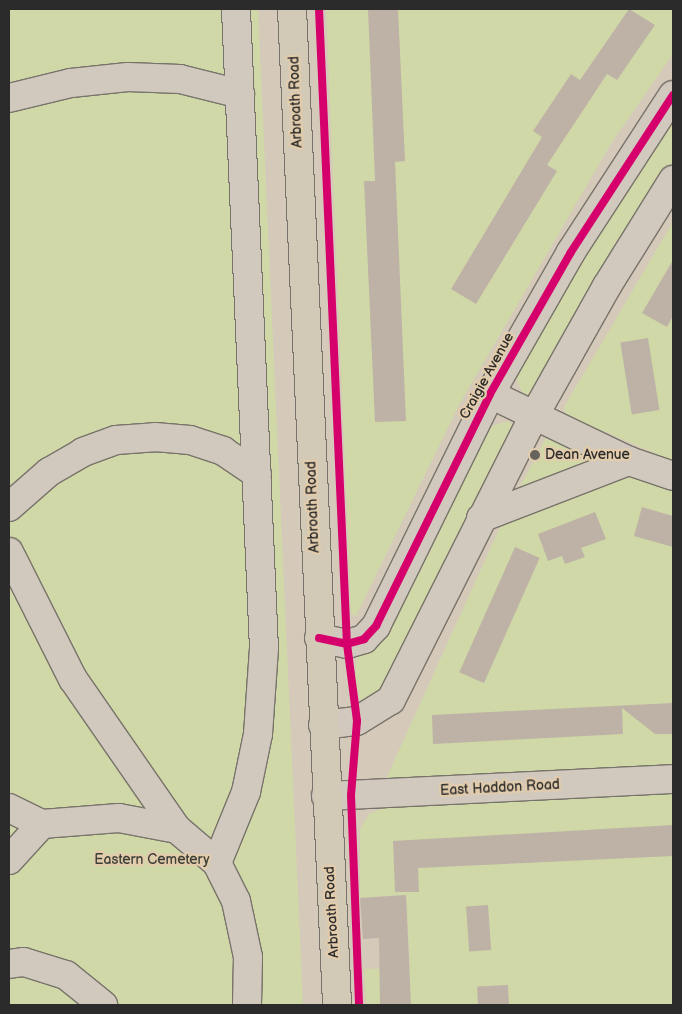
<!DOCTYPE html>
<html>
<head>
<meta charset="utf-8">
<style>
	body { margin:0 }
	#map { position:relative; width:682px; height:1014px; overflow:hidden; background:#d5cab9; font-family:"Balsamiq Sans",sans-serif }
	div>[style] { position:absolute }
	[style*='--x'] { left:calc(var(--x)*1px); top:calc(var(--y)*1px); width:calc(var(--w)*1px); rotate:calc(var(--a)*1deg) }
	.green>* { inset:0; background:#d0d8a7 }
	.building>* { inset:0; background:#bdb2a5; transform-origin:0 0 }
	.roads { filter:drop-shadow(1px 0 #78736b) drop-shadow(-1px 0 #78736b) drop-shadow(0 1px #78736b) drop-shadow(0 -1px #78736b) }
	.minor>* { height:28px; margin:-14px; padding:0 14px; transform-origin:14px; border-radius:14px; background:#d1c9bd }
	.major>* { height:28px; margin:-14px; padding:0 14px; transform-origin:14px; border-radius:14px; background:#d2c9b6 }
	.cycleway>* { height:8px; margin:-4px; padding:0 4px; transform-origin:4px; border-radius:4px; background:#d6006c }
	.dots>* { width:14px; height:14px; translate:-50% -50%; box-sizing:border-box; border:2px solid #e2ccac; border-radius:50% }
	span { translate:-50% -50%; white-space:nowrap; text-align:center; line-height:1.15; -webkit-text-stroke:4.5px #e2ccac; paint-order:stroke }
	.street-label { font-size:14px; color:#2b2b2b }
	.poi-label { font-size:14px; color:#2b2b2b }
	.left { translate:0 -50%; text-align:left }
	.park-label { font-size:14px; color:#3b3e36 }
	.frame { position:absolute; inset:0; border:10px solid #2b2b2b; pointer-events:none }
</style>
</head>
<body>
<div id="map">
	<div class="green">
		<div style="clip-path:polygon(9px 9px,258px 9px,303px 1005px,9px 1005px)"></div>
		<div style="clip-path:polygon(326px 9px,673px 9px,673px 54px,612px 142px,459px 405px,356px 616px,351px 614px)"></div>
		<div style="clip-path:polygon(673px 112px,673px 162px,533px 395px,523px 394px,516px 378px,518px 366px,580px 257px)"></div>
		<div style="clip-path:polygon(673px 222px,673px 461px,566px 415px,564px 407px)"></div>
		<div style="clip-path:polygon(508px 421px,515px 429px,382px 691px,372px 698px,360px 700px,355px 679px,357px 656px,379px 645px,423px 547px,486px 428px)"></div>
		<div style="clip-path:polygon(549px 432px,607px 459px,516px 494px)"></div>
		<div style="clip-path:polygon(623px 478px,635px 478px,673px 491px,673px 765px,386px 779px,501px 525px)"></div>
		<div style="clip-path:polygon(673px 793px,673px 1005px,366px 1005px,364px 969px,410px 968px,406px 895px,360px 898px,360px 829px,369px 814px,386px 807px)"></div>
	</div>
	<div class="building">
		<div style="clip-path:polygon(368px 9px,398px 9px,405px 161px,395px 162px,406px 421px,375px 422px,364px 181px,375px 181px)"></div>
		<div style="clip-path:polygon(629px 9px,655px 25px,617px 80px,607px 74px,547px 165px,557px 171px,476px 304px,451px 289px,542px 137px,533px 131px,571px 74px,580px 80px)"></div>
		<div style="clip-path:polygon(673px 260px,673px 316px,667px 327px,642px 313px)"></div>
		<div style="left:648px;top:338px;width:73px;height:28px;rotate:81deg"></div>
		<div style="clip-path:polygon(642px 507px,673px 516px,673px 547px,634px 536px)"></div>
		<div style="clip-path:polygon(595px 512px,606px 539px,581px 548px,585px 557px,565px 564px,562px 556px,548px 561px,538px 534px)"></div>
		<div style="left:515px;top:547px;width:27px;height:137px;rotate:24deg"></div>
		<div style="clip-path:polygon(673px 703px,673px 734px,655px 734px,622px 708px,623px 734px,433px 744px,432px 715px)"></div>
		<div style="clip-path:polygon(673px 825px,673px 856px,418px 868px,419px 892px,395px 892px,393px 841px)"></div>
		<div style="clip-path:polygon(406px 895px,411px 1005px,380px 1005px,379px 938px,363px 939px,360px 898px)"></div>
		<div style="left:488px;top:905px;width:45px;height:22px;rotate:86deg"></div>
		<div style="left:508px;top:985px;width:20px;height:31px;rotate:87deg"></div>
	</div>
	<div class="roads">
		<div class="minor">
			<div style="--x:9;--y:98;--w:64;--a:-13.6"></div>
			<div style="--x:71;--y:83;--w:57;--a:-6"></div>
			<div style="--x:128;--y:77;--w:52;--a:2.2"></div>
			<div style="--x:180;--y:79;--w:62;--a:14"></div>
			<div style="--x:490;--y:394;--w:154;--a:25.7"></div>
			<div style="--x:629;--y:461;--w:46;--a:18.8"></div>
			<div style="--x:9;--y:507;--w:53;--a:-41.2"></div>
			<div style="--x:49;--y:472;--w:39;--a:-30"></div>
			<div style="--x:83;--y:452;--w:35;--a:-20"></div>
			<div style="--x:116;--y:440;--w:39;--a:-4"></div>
			<div style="--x:155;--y:437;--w:35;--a:5"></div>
			<div style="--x:190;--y:440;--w:35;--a:18"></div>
			<div style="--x:223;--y:451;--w:41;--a:34.1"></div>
			<div style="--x:481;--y:518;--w:159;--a:-21.1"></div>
			<div style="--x:9;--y:552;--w:142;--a:63.3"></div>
			<div style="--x:73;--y:679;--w:183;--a:55.3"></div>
			<div style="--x:319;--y:638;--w:29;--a:12"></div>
			<div style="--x:347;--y:644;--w:18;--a:-16"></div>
			<div style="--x:364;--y:639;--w:18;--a:-47"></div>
			<div style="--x:376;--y:626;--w:258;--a:-63.8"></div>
			<div style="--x:490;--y:394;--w:163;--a:-60.3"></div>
			<div style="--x:571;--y:252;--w:187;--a:-57"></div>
			<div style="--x:323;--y:725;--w:34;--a:-7"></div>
			<div style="--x:357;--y:721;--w:40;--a:-32"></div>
			<div style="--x:391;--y:700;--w:318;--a:-63.3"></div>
			<div style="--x:534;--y:416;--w:149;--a:-60.7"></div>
			<div style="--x:607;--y:286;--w:125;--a:-58.1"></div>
			<div style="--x:326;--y:796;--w:347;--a:-2.8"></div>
			<div style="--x:9;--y:808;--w:37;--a:26"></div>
			<div style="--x:9;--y:860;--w:49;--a:-47.5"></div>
			<div style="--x:42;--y:824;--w:77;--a:-4.5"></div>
			<div style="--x:119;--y:818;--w:59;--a:10.7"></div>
			<div style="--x:177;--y:829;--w:52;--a:40.4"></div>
			<div style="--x:217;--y:863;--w:42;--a:63.4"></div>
			<div style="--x:236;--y:901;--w:57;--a:77.9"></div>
			<div style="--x:248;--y:957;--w:48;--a:91.2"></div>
			<div style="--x:217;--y:863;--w:77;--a:-67.8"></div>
			<div style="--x:246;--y:792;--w:59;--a:-78.3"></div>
			<div style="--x:258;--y:734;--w:85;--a:-86"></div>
			<div style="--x:264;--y:649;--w:641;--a:-92.51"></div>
			<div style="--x:9;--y:964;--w:15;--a:-8"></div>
			<div style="--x:24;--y:962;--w:44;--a:17.2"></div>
			<div style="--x:66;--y:975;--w:48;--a:39"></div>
		</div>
		<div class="major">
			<div style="--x:292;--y:9;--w:997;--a:87.41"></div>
		</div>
	</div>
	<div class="cycleway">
		<div style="--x:319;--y:9;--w:636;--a:87.48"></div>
		<div style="--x:347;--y:644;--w:78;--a:82.6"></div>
		<div style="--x:357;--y:721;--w:74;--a:94.6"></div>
		<div style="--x:351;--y:795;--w:210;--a:87.8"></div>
		<div style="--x:319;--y:638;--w:29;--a:12"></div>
		<div style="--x:347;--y:644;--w:18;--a:-16"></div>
		<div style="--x:364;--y:639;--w:18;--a:-47"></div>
		<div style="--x:376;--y:626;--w:258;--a:-63.8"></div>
		<div style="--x:490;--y:394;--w:163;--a:-60.3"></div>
		<div style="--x:571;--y:252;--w:187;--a:-57"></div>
	</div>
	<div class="dots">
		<div style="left:535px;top:455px;background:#66635d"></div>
	</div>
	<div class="street-label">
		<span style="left:296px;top:102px;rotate:-92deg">Arbroath Road</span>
		<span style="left:487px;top:376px;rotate:-61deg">Craigie Avenue</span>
		<span style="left:313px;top:507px;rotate:-92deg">Arbroath Road</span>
		<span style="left:500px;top:788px;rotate:-3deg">East Haddon Road</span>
		<span style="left:332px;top:912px;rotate:-93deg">Arbroath Road</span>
	</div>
	<div class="poi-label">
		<span class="left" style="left:545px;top:455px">Dean Avenue</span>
	</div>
	<div class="park-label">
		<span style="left:152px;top:860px">Eastern Cemetery</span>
	</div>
	<div class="frame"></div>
</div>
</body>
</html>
